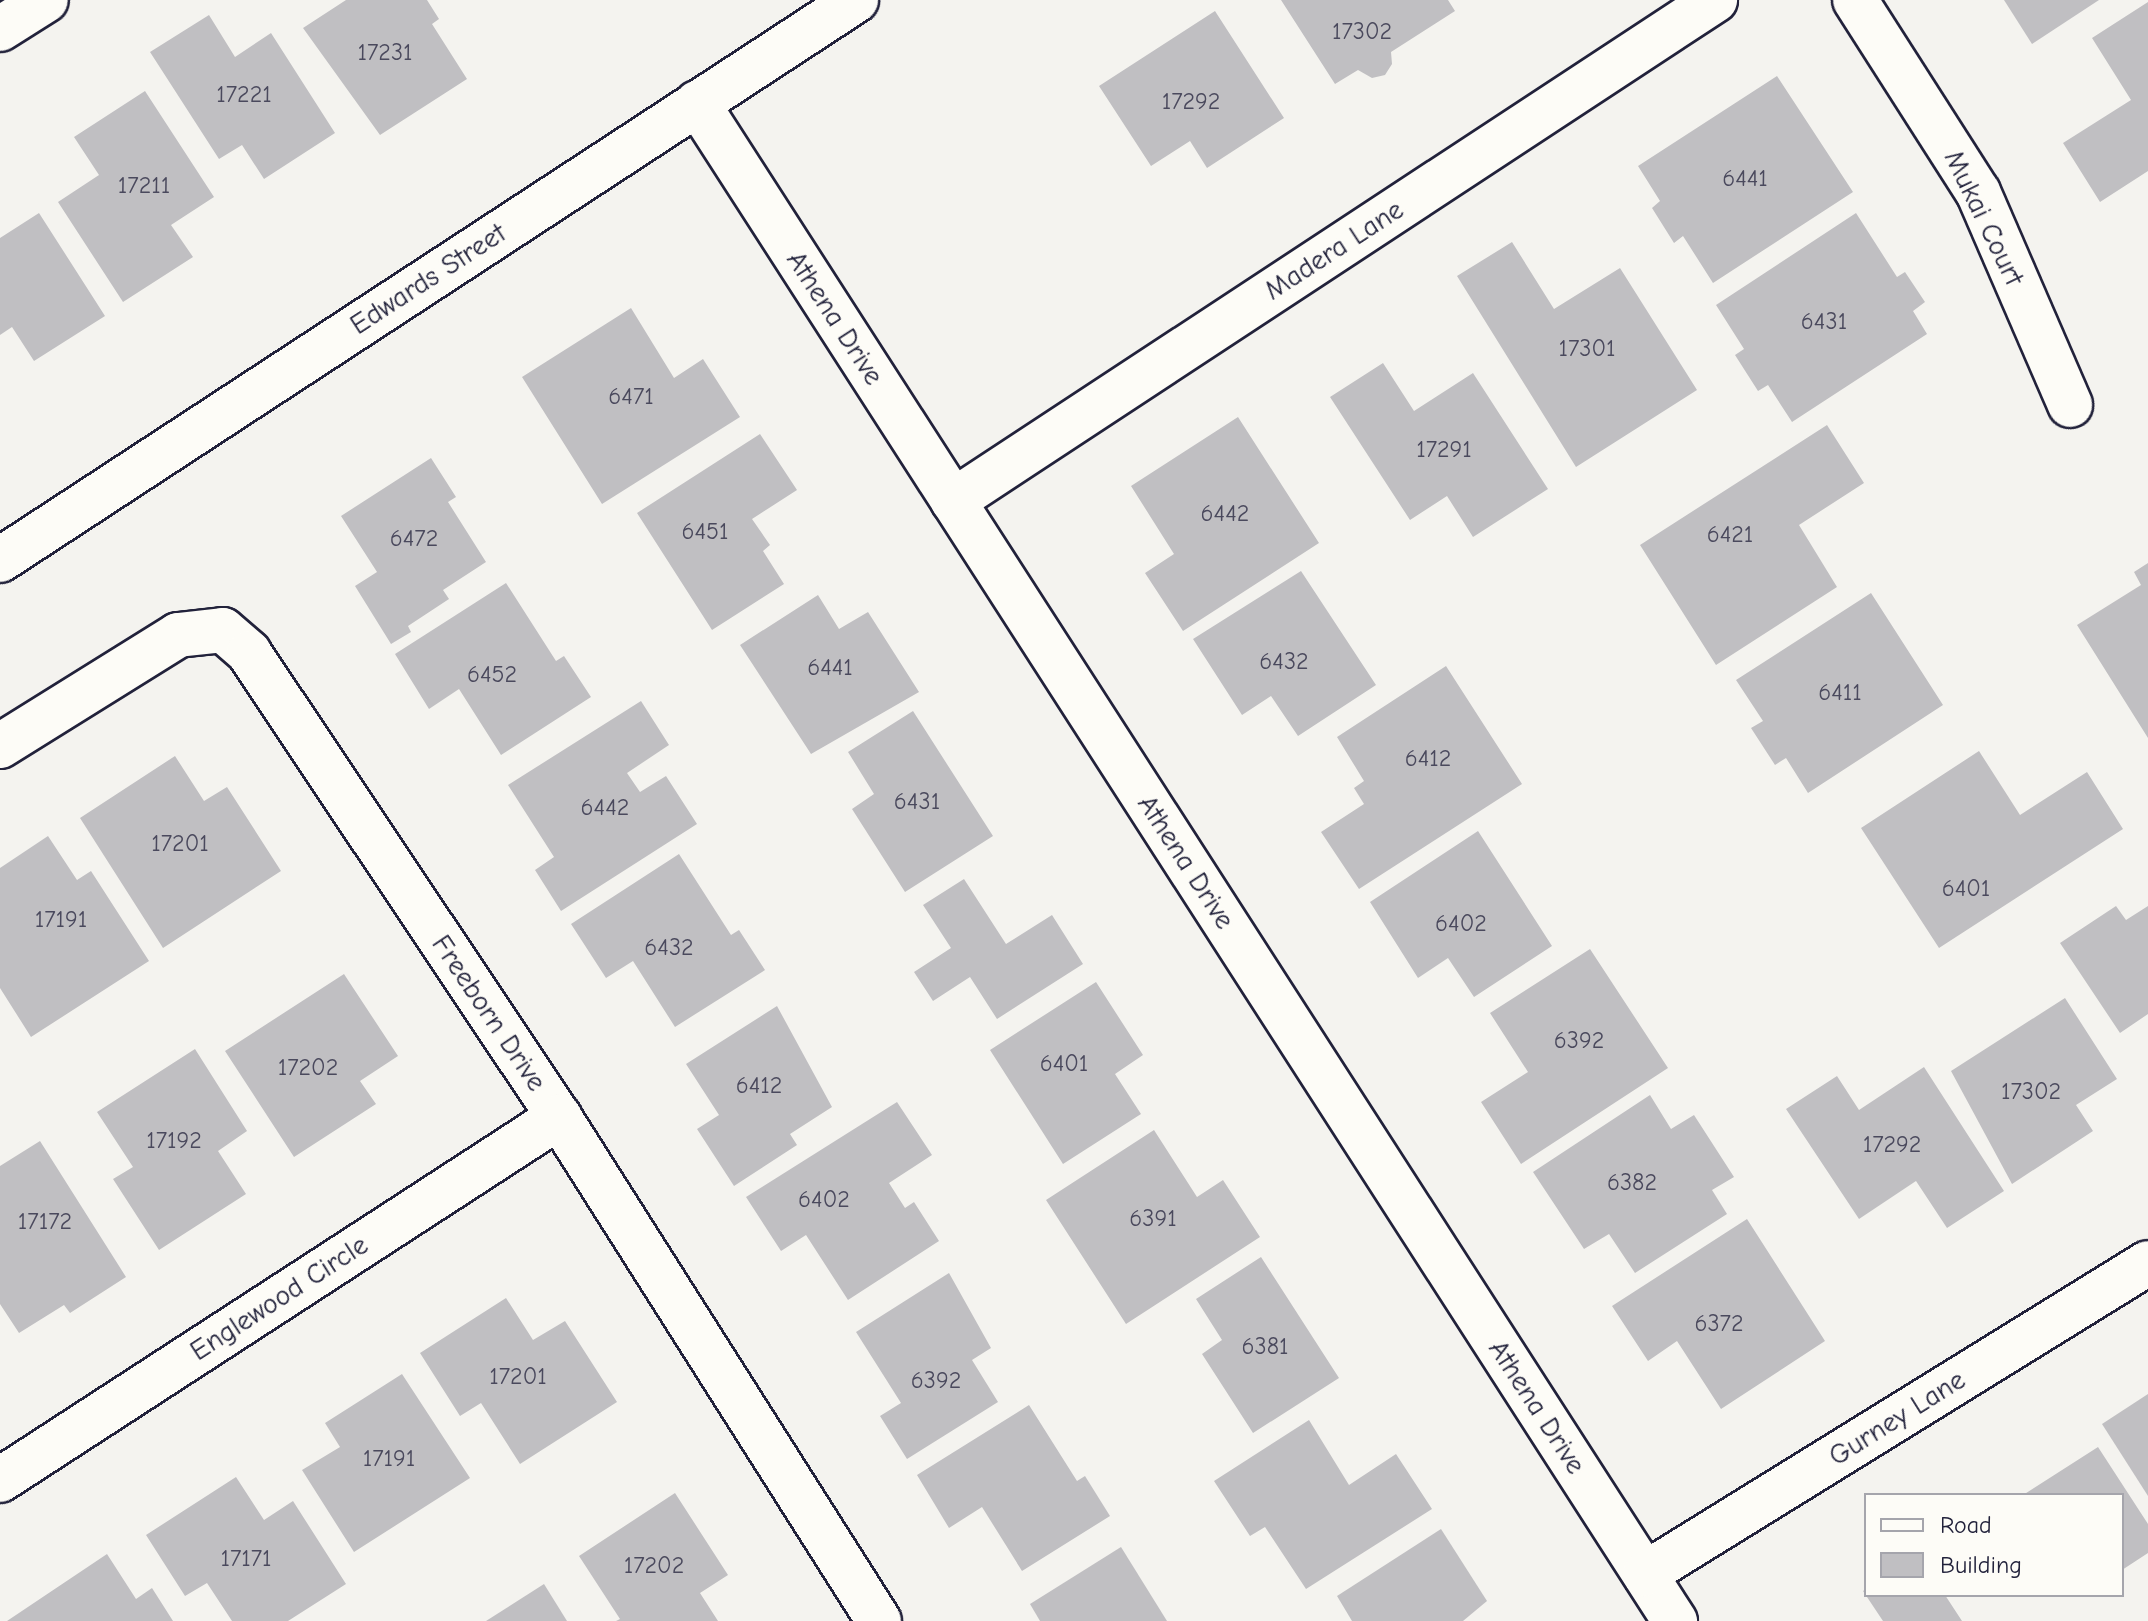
<!DOCTYPE html>
<html>
<head>
<meta charset="utf-8">
<style>
	body { margin:0 }
	#map { position:relative; width:2148px; height:1621px; overflow:hidden; background:#f4f3ef; font-family:"Comic Neue",sans-serif }
	div>[style] { position:absolute }
	[style*='--x'] { left:calc(var(--x)*1px); top:calc(var(--y)*1px); width:calc(var(--w)*1px); rotate:calc(var(--a)*1deg) }
	.building>* { inset:0; background:#c0bfc2 }
	.roads { filter:drop-shadow(2px 0 #22223b) drop-shadow(-2px 0 #22223b) drop-shadow(0 2px #22223b) drop-shadow(0 -2px #22223b) }
	.street>* { height:44px; margin:-22px; padding:0 22px; transform-origin:22px; border-radius:22px; background:#fdfcf7 }
	.secondary>* { height:44px; margin:-22px; padding:0 22px; transform-origin:22px; border-radius:22px; background:#fdfcf7 }
	span { translate:-50% -50%; white-space:nowrap; text-align:center; line-height:1.15; -webkit-text-stroke:6px #fdfcf7; paint-order:stroke }
	.number-label { font-size:24px; color:#4a495d }
	.number-label span { -webkit-text-stroke-width:0 }
	.street-label { font-size:28px; color:#22223b }
	.legend { position:absolute; left:1864px; top:1493px; width:260px; height:104px; box-sizing:border-box; background:#fdfcf7; border:2px solid #a5a5ac; margin:0; padding:10px 14px; list-style:none; font-size:24px; color:#22223b }
	.legend li { display:flex; align-items:center; gap:16px; height:40px }
	.legend b { width:40px; border:2px solid #a5a5ac }
</style>
</head>
<body>
<div id="map">
	<div class="building">
		<div style="clip-path:polygon(346px 0,427px 0,439px 19px,432px 24px,467px 79px,380px 135px,303px 28px)"></div>
		<div style="clip-path:polygon(1281px 0,1448px 0,1455px 11px,1391px 52px,1392px 64px,1385px 75px,1372px 78px,1358px 70px,1335px 84px)"></div>
		<div style="clip-path:polygon(2004px 0,2099px 0,2032px 44px)"></div>
		<div style="clip-path:polygon(2148px 2px,2148px 171px,2100px 202px,2063px 143px,2131px 100px,2092px 38px)"></div>
		<div style="clip-path:polygon(1215px 11px,1284px 118px,1207px 168px,1190px 141px,1151px 166px,1099px 86px)"></div>
		<div style="clip-path:polygon(209px 15px,235px 57px,271px 33px,335px 133px,264px 179px,242px 145px,219px 159px,150px 52px)"></div>
		<div style="clip-path:polygon(1777px 76px,1853px 192px,1713px 283px,1683px 236px,1674px 243px,1652px 208px,1660px 201px,1638px 166px)"></div>
		<div style="clip-path:polygon(145px 91px,214px 197px,171px 225px,193px 257px,123px 302px,58px 202px,99px 175px,74px 137px)"></div>
		<div style="clip-path:polygon(39px 213px,105px 316px,34px 361px,12px 327px,0 335px,0 238px)"></div>
		<div style="clip-path:polygon(1856px 213px,1897px 277px,1905px 272px,1925px 302px,1913px 311px,1927px 334px,1792px 422px,1768px 385px,1758px 391px,1735px 355px,1744px 349px,1716px 305px)"></div>
		<div style="clip-path:polygon(1512px 242px,1554px 309px,1620px 268px,1697px 390px,1576px 467px,1457px 276px)"></div>
		<div style="clip-path:polygon(631px 308px,674px 378px,703px 359px,740px 417px,602px 504px,522px 377px)"></div>
		<div style="clip-path:polygon(1383px 363px,1414px 411px,1473px 373px,1548px 489px,1473px 537px,1447px 496px,1410px 520px,1330px 397px)"></div>
		<div style="clip-path:polygon(1238px 417px,1319px 543px,1183px 631px,1145px 573px,1174px 554px,1131px 486px)"></div>
		<div style="clip-path:polygon(1827px 425px,1864px 483px,1799px 525px,1837px 587px,1716px 665px,1640px 545px)"></div>
		<div style="clip-path:polygon(760px 434px,797px 490px,752px 519px,770px 545px,763px 551px,784px 584px,712px 630px,637px 513px)"></div>
		<div style="clip-path:polygon(431px 458px,456px 497px,448px 502px,486px 562px,443px 590px,449px 599px,408px 626px,411px 632px,391px 644px,355px 586px,377px 572px,341px 516px)"></div>
		<div style="clip-path:polygon(2148px 563px,2148px 738px,2077px 625px,2141px 585px,2134px 572px)"></div>
		<div style="clip-path:polygon(1301px 571px,1376px 685px,1298px 736px,1271px 696px,1242px 715px,1193px 639px)"></div>
		<div style="clip-path:polygon(506px 583px,556px 661px,564px 656px,591px 697px,501px 755px,459px 689px,429px 709px,395px 654px)"></div>
		<div style="clip-path:polygon(1871px 593px,1943px 705px,1808px 793px,1786px 758px,1775px 765px,1751px 728px,1763px 721px,1736px 680px)"></div>
		<div style="clip-path:polygon(818px 595px,839px 629px,868px 612px,919px 692px,811px 754px,740px 645px)"></div>
		<div style="clip-path:polygon(1446px 666px,1522px 784px,1359px 889px,1321px 832px,1364px 804px,1354px 788px,1364px 781px,1337px 737px)"></div>
		<div style="clip-path:polygon(641px 701px,669px 745px,627px 773px,640px 792px,666px 776px,697px 824px,561px 911px,535px 870px,554px 857px,508px 785px)"></div>
		<div style="clip-path:polygon(913px 711px,993px 836px,905px 892px,852px 809px,874px 794px,848px 752px)"></div>
		<div style="clip-path:polygon(1979px 751px,2020px 815px,2087px 772px,2123px 829px,1939px 948px,1861px 828px)"></div>
		<div style="clip-path:polygon(175px 756px,204px 801px,227px 787px,281px 871px,163px 948px,80px 818px)"></div>
		<div style="clip-path:polygon(1478px 831px,1552px 946px,1474px 997px,1448px 958px,1418px 978px,1370px 902px)"></div>
		<div style="clip-path:polygon(48px 836px,77px 880px,91px 871px,149px 961px,31px 1037px,0 988px,0 868px)"></div>
		<div style="clip-path:polygon(679px 854px,731px 935px,739px 930px,765px 970px,675px 1027px,633px 961px,606px 978px,571px 924px)"></div>
		<div style="clip-path:polygon(964px 879px,1006px 944px,1052px 915px,1083px 964px,997px 1019px,970px 977px,933px 1001px,914px 972px,951px 948px,923px 905px)"></div>
		<div style="clip-path:polygon(2116px 906px,2126px 920px,2148px 906px,2148px 1014px,2120px 1033px,2060px 943px)"></div>
		<div style="clip-path:polygon(1590px 949px,1668px 1068px,1521px 1164px,1481px 1102px,1528px 1072px,1490px 1013px)"></div>
		<div style="clip-path:polygon(344px 974px,398px 1056px,360px 1081px,376px 1104px,294px 1157px,225px 1051px)"></div>
		<div style="clip-path:polygon(1096px 982px,1143px 1055px,1115px 1074px,1141px 1114px,1063px 1164px,990px 1050px)"></div>
		<div style="clip-path:polygon(2065px 998px,2117px 1079px,2076px 1105px,2093px 1131px,2012px 1184px,1951px 1071px)"></div>
		<div style="clip-path:polygon(777px 1006px,832px 1107px,790px 1134px,797px 1145px,734px 1186px,697px 1129px,719px 1115px,686px 1064px)"></div>
		<div style="clip-path:polygon(195px 1049px,247px 1131px,218px 1151px,246px 1194px,159px 1250px,113px 1179px,133px 1167px,97px 1112px)"></div>
		<div style="clip-path:polygon(1924px 1067px,2004px 1191px,1947px 1228px,1916px 1181px,1859px 1219px,1786px 1109px,1837px 1076px,1859px 1110px)"></div>
		<div style="clip-path:polygon(1650px 1095px,1671px 1129px,1694px 1115px,1734px 1177px,1712px 1190px,1727px 1214px,1635px 1273px,1609px 1234px,1584px 1249px,1533px 1172px)"></div>
		<div style="clip-path:polygon(897px 1102px,932px 1155px,889px 1183px,905px 1208px,914px 1202px,939px 1241px,848px 1300px,806px 1235px,781px 1251px,746px 1197px)"></div>
		<div style="clip-path:polygon(1154px 1130px,1197px 1197px,1223px 1180px,1260px 1237px,1126px 1324px,1046px 1200px)"></div>
		<div style="clip-path:polygon(40px 1141px,126px 1277px,70px 1313px,64px 1305px,19px 1333px,0 1304px,0 1166px)"></div>
		<div style="clip-path:polygon(1747px 1219px,1825px 1341px,1721px 1409px,1677px 1341px,1648px 1361px,1612px 1306px)"></div>
		<div style="clip-path:polygon(1261px 1257px,1339px 1378px,1253px 1433px,1202px 1354px,1222px 1340px,1196px 1299px)"></div>
		<div style="clip-path:polygon(949px 1273px,991px 1348px,972px 1360px,998px 1402px,907px 1459px,880px 1416px,901px 1403px,856px 1332px)"></div>
		<div style="clip-path:polygon(506px 1298px,533px 1340px,565px 1321px,617px 1402px,520px 1464px,481px 1403px,460px 1416px,420px 1353px)"></div>
		<div style="clip-path:polygon(402px 1374px,470px 1478px,354px 1552px,302px 1470px,340px 1447px,325px 1423px)"></div>
		<div style="clip-path:polygon(2148px 1394px,2148px 1496px,2102px 1424px)"></div>
		<div style="clip-path:polygon(1029px 1405px,1077px 1481px,1085px 1476px,1110px 1516px,1022px 1571px,982px 1507px,949px 1528px,917px 1475px)"></div>
		<div style="clip-path:polygon(1309px 1420px,1349px 1485px,1396px 1454px,1432px 1509px,1306px 1589px,1265px 1527px,1250px 1536px,1214px 1481px)"></div>
		<div style="clip-path:polygon(2098px 1447px,2148px 1524px,2148px 1553px,2122px 1570px,2122px 1495px,2023px 1495px)"></div>
		<div style="clip-path:polygon(236px 1477px,264px 1520px,293px 1501px,346px 1584px,288px 1621px,232px 1621px,207px 1583px,185px 1596px,146px 1535px)"></div>
		<div style="clip-path:polygon(675px 1493px,728px 1575px,700px 1593px,718px 1621px,616px 1621px,620px 1619px,579px 1556px)"></div>
		<div style="clip-path:polygon(1441px 1529px,1487px 1601px,1463px 1621px,1352px 1621px,1337px 1596px)"></div>
		<div style="clip-path:polygon(1121px 1547px,1167px 1621px,1040px 1621px,1030px 1604px)"></div>
		<div style="clip-path:polygon(107px 1554px,136px 1599px,152px 1588px,173px 1621px,7px 1621px)"></div>
		<div style="clip-path:polygon(544px 1584px,567px 1621px,486px 1621px)"></div>
		<div style="clip-path:polygon(1866px 1589px,1866px 1595px,1945px 1595px,1962px 1621px,1883px 1621px,1863px 1591px)"></div>
	</div>
	<div class="roads">
		<div class="street">
			<div style="--x:1855;--y:0;--w:228;--a:57.4"></div>
			<div style="--x:1978;--y:192;--w:232;--a:66.6"></div>
			<div style="--x:0;--y:29;--w:54;--a:-32.2"></div>
			<div style="--x:697;--y:103;--w:1806;--a:57.21"></div>
			<div style="--x:953;--y:501;--w:912;--a:-33.32"></div>
			<div style="--x:0;--y:746;--w:210;--a:-31.9"></div>
			<div style="--x:178;--y:635;--w:45;--a:-6.3"></div>
			<div style="--x:223;--y:630;--w:35;--a:41"></div>
			<div style="--x:249;--y:653;--w:558;--a:56.25"></div>
			<div style="--x:559;--y:1117;--w:597;--a:57.59"></div>
			<div style="--x:0;--y:1480;--w:667;--a:-33"></div>
			<div style="--x:1645;--y:1574;--w:591;--a:-31.73"></div>
		</div>
		<div class="secondary">
			<div style="--x:0;--y:560;--w:1023;--a:-33.19"></div>
		</div>
	</div>
	<div class="number-label">
		<span style="left:1362px;top:32px">17302</span>
		<span style="left:385px;top:53px">17231</span>
		<span style="left:244px;top:95px">17221</span>
		<span style="left:1191px;top:102px">17292</span>
		<span style="left:1745px;top:179px">6441</span>
		<span style="left:144px;top:186px">17211</span>
		<span style="left:1824px;top:322px">6431</span>
		<span style="left:1587px;top:349px">17301</span>
		<span style="left:631px;top:397px">6471</span>
		<span style="left:1444px;top:450px">17291</span>
		<span style="left:1225px;top:514px">6442</span>
		<span style="left:705px;top:532px">6451</span>
		<span style="left:1730px;top:535px">6421</span>
		<span style="left:414px;top:539px">6472</span>
		<span style="left:1284px;top:662px">6432</span>
		<span style="left:830px;top:668px">6441</span>
		<span style="left:492px;top:675px">6452</span>
		<span style="left:1840px;top:693px">6411</span>
		<span style="left:1428px;top:759px">6412</span>
		<span style="left:917px;top:802px">6431</span>
		<span style="left:605px;top:808px">6442</span>
		<span style="left:180px;top:844px">17201</span>
		<span style="left:1966px;top:889px">6401</span>
		<span style="left:61px;top:920px">17191</span>
		<span style="left:1461px;top:924px">6402</span>
		<span style="left:669px;top:948px">6432</span>
		<span style="left:1579px;top:1041px">6392</span>
		<span style="left:1064px;top:1064px">6401</span>
		<span style="left:308px;top:1068px">17202</span>
		<span style="left:759px;top:1086px">6412</span>
		<span style="left:2031px;top:1092px">17302</span>
		<span style="left:174px;top:1141px">17192</span>
		<span style="left:1892px;top:1145px">17292</span>
		<span style="left:1632px;top:1183px">6382</span>
		<span style="left:824px;top:1200px">6402</span>
		<span style="left:1153px;top:1219px">6391</span>
		<span style="left:45px;top:1222px">17172</span>
		<span style="left:1719px;top:1324px">6372</span>
		<span style="left:1265px;top:1347px">6381</span>
		<span style="left:518px;top:1377px">17201</span>
		<span style="left:936px;top:1381px">6392</span>
		<span style="left:389px;top:1459px">17191</span>
		<span style="left:246px;top:1559px">17171</span>
		<span style="left:654px;top:1566px">17202</span>
	</div>
	<div class="street-label">
		<span style="left:1984px;top:218px;rotate:64deg">Mukai Court</span>
		<span style="left:1334px;top:250px;rotate:-33deg">Madera Lane</span>
		<span style="left:428px;top:279px;rotate:-33deg">Edwards Street</span>
		<span style="left:835px;top:318px;rotate:57deg">Athena Drive</span>
		<span style="left:1186px;top:862px;rotate:57deg">Athena Drive</span>
		<span style="left:489px;top:1013px;rotate:56deg">Freeborn Drive</span>
		<span style="left:279px;top:1298px;rotate:-33deg">Englewood Circle</span>
		<span style="left:1537px;top:1407px;rotate:57deg">Athena Drive</span>
		<span style="left:1897px;top:1418px;rotate:-32deg">Gurney Lane</span>
	</div>
	<ul class="legend">
	<li><b style="height:10px;background:#fdfcf7"></b>Road</li>
	<li><b style="height:22px;background:#c0bfc2"></b>Building</li>
	</ul>
</div>
</body>
</html>
